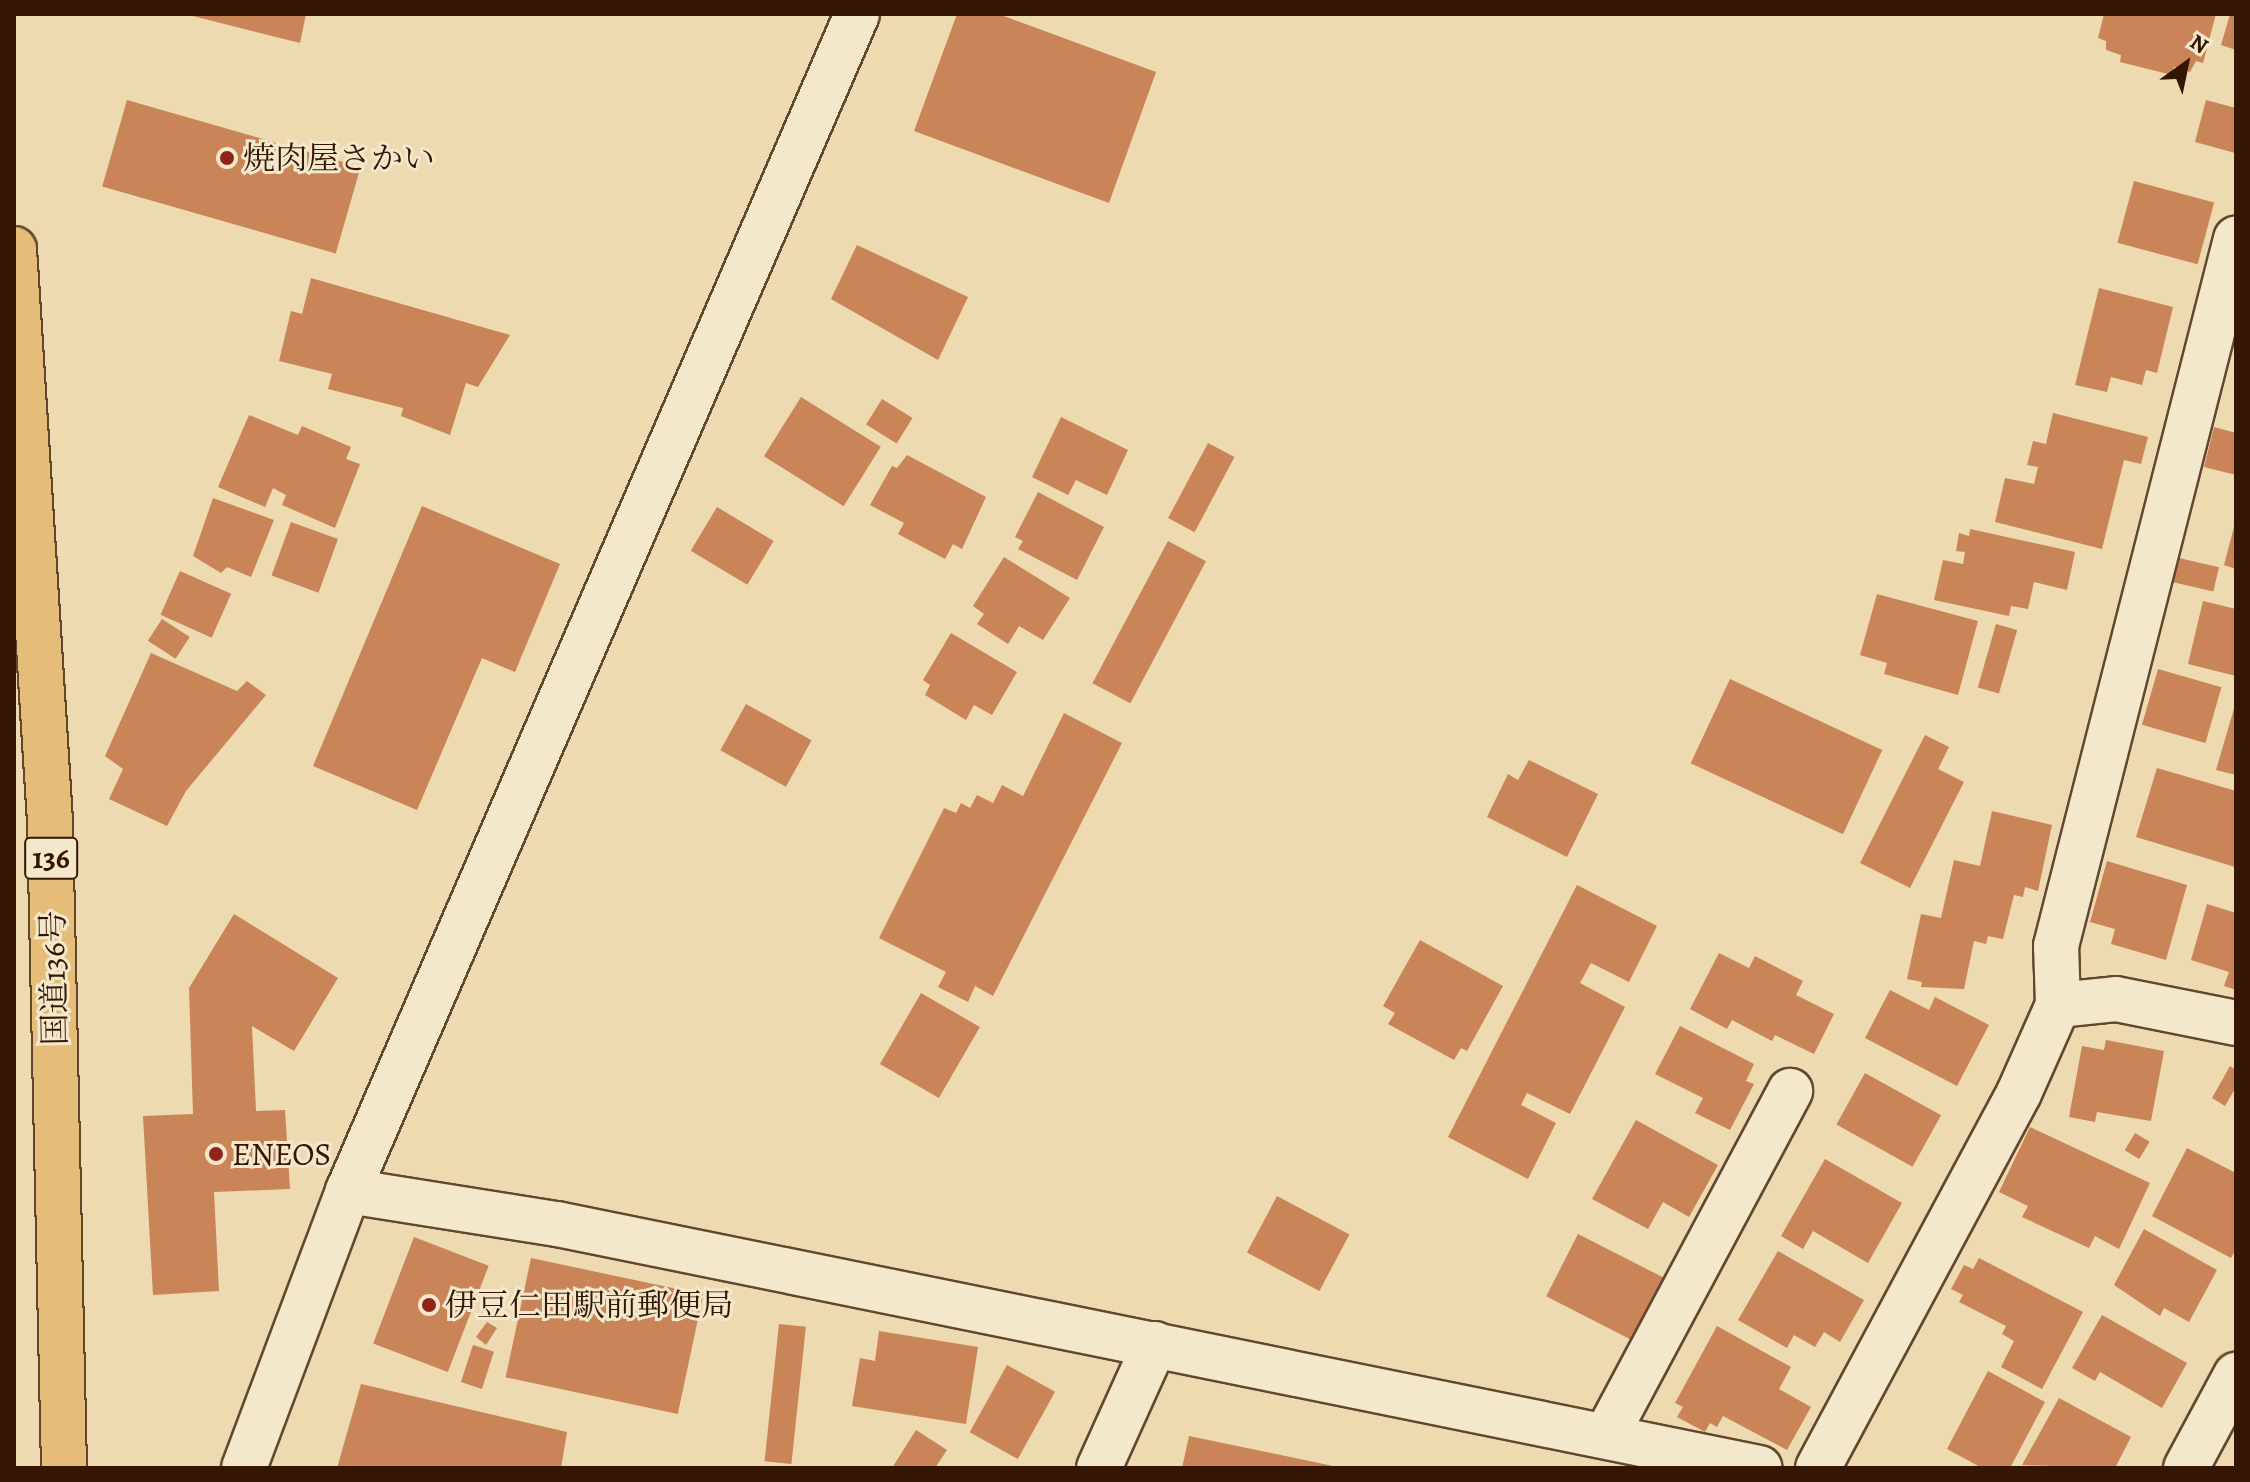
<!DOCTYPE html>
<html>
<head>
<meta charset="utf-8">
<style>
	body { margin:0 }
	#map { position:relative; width:2250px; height:1482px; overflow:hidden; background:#eddab1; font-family:Alegreya,"Noto Serif JP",serif }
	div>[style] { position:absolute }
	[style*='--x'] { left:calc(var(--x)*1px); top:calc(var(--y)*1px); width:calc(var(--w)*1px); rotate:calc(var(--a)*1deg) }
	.building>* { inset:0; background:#c98457; transform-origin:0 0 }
	.roads { filter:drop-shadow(2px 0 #62472e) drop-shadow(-2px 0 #62472e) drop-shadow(0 2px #62472e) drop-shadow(0 -2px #62472e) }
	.minor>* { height:44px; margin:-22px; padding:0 22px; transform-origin:22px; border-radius:22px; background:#f3e7cc }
	.highway>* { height:44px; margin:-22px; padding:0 22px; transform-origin:22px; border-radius:22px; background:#e6bd78 }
	.dots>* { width:22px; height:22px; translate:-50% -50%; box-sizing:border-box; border:4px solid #f3e7cc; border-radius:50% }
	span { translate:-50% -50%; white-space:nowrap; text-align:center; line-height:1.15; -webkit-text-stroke:6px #f3e7cc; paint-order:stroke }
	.shield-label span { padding:2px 6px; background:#f3e7cc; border:2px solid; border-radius:6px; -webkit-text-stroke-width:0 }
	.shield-label { font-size:30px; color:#341603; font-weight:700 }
	.poi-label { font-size:32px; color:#341603 }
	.left { translate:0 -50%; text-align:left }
	.street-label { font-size:32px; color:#341603 }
	.frame { position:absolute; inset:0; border:16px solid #341603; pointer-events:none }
	.north { position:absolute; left:2146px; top:24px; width:80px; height:80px; -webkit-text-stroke:6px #f3e7cc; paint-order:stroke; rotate:33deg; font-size:22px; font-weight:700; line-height:32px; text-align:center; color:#341603 }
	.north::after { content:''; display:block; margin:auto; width:28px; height:36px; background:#341603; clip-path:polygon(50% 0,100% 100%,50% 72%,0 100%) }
</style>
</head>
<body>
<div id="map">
	<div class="building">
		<div style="clip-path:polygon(185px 14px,306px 14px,300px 43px)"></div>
		<div style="clip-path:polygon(957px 14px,998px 14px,1156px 72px,1109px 203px,914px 131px)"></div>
		<div style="clip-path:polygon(2104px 14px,2216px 14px,2203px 63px,2196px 61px,2190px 72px,2174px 67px,2172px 75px,2120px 62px,2121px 55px,2106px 50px,2106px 41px,2098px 38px)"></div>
		<div style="clip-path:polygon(2230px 14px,2236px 14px,2236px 50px,2221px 45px)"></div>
		<div style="left:127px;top:100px;width:243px;height:90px;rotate:16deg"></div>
		<div style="clip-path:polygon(2206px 100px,2236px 108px,2235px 153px,2195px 142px)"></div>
		<div style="left:2134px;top:181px;width:83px;height:64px;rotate:15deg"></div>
		<div style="clip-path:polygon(857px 245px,968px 297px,938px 360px,831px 299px)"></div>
		<div style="clip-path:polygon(311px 278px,510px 335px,478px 387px,466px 383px,450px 435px,401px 416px,403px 408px,328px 389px,332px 374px,279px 361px,291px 311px,302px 314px)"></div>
		<div style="clip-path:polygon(2099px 288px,2173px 307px,2157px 373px,2146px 370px,2142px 385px,2111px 377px,2107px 392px,2075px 385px)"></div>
		<div style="left:801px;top:397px;width:94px;height:70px;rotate:32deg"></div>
		<div style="left:882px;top:399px;width:36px;height:30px;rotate:32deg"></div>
		<div style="clip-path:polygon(2053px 413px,2148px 437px,2141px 464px,2124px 460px,2102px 549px,1995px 522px,2005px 478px,2034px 484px,2038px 467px,2027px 465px,2033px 441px,2046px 444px)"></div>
		<div style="clip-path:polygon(249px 415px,298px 435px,302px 426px,351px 447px,346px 459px,360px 464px,335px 528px,282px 505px,286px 495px,273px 488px,265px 507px,218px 487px)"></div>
		<div style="clip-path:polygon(1061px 417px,1128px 450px,1107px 495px,1076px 480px,1068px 495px,1032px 477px)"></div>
		<div style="clip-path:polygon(2214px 427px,2236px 433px,2236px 475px,2204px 467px)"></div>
		<div style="left:1208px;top:443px;width:30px;height:85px;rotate:28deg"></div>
		<div style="clip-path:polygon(907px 455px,986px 497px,962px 549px,953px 544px,945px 559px,898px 534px,904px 523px,870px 505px,892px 466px,897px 468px)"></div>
		<div style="clip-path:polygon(1038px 492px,1104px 527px,1077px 580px,1018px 549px,1023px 541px,1015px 537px)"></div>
		<div style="clip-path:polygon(213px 498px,274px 520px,251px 577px,227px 567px,221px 573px,193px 556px)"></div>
		<div style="clip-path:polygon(422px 506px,560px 564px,515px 672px,482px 658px,417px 810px,313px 766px)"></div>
		<div style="left:717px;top:507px;width:66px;height:51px;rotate:31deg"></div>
		<div style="left:291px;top:522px;width:50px;height:57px;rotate:20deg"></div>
		<div style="clip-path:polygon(2235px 523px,2236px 523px,2236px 569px,2224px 565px)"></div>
		<div style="clip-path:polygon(1970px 529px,2075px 552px,2067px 590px,2034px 582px,2028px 609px,2011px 606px,2009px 616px,1934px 600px,1943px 560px,1963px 564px,1965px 552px,1956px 551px,1959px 533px,1969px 536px)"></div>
		<div style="left:1168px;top:541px;width:43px;height:161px;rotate:28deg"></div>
		<div style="clip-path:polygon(1004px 557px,1070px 598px,1043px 640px,1019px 626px,1008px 644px,977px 624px,984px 614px,973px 606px)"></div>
		<div style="left:2179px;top:558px;width:41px;height:25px;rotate:13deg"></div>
		<div style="left:180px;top:571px;width:56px;height:48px;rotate:24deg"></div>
		<div style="clip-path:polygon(1877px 594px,1978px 621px,1958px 695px,1884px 674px,1887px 663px,1860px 655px)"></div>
		<div style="clip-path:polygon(2203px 601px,2236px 609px,2236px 676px,2188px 664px)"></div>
		<div style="left:162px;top:619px;width:33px;height:26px;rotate:33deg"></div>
		<div style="left:1996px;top:624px;width:22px;height:66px;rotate:16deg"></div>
		<div style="clip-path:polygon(951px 633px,1017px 672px,992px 715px,974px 705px,966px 720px,925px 695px,930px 685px,923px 680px)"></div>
		<div style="clip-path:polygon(151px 653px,237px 691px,247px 681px,266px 695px,186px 791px,167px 826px,109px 799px,123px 769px,105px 756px)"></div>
		<div style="left:2158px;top:669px;width:66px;height:58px;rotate:16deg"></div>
		<div style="left:1730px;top:679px;width:168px;height:93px;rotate:25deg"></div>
		<div style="left:746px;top:704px;width:75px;height:53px;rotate:29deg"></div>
		<div style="clip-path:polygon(2235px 705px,2236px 705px,2236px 775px,2216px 770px)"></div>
		<div style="clip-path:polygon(1064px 713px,1122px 743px,993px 996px,975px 986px,968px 1002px,938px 987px,946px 972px,879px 938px,944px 808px,956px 813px,961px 803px,970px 808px,977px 795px,993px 803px,1002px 785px,1023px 796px)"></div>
		<div style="clip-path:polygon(1925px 735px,1949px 747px,1938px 769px,1964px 782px,1910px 888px,1860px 863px)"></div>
		<div style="clip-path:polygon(1529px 760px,1598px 794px,1567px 857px,1487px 817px,1508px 774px,1518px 780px)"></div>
		<div style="clip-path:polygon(2157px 768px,2236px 791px,2235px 867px,2136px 837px)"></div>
		<div style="clip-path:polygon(1992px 811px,2052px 825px,2038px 891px,2025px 887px,2023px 897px,2014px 895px,2003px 939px,1988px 936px,1986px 944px,1974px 941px,1964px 989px,1921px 987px,1922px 982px,1907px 979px,1921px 914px,1941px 918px,1954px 860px,1980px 866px)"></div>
		<div style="clip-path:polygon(2107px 861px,2187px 885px,2166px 960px,2111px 944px,2115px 929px,2090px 922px)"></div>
		<div style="clip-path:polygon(1577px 885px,1657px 926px,1629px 982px,1591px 963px,1580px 983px,1625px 1007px,1570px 1114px,1527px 1093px,1521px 1105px,1556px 1123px,1528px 1179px,1448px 1137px)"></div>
		<div style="clip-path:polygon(2207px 904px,2236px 913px,2236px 990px,2224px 986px,2229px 972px,2191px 960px)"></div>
		<div style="clip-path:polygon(234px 914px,338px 978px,294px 1051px,252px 1026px,256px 1111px,285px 1110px,290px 1189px,214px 1192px,219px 1291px,153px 1295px,143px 1116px,193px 1114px,189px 988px)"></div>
		<div style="clip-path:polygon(1420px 940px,1503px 986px,1467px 1051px,1461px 1048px,1454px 1060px,1388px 1024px,1395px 1013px,1383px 1006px)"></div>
		<div style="clip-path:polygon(1719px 953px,1749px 968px,1755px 956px,1803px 981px,1796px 995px,1834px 1014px,1814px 1054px,1775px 1035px,1772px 1041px,1732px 1020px,1727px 1029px,1690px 1009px)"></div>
		<div style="clip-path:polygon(1890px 990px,1929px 1010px,1935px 997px,1989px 1025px,1957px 1086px,1865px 1038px)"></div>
		<div style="left:921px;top:993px;width:68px;height:82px;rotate:30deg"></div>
		<div style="clip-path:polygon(1680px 1026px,1754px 1064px,1746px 1081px,1754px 1084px,1730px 1130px,1695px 1113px,1703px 1098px,1655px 1074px)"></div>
		<div style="clip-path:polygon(2106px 1040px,2164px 1051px,2151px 1121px,2097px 1112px,2095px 1122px,2069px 1117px,2082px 1046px,2104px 1050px)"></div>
		<div style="clip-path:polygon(2230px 1066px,2236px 1070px,2236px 1087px,2225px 1106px,2212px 1098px)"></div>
		<div style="left:1865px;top:1073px;width:87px;height:59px;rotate:29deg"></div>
		<div style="clip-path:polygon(1636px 1120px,1718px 1165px,1689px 1217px,1663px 1202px,1648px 1229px,1592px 1199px)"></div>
		<div style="clip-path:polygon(2030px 1127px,2150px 1183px,2119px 1249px,2095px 1236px,2089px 1248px,2022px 1217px,2028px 1206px,1999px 1192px)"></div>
		<div style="left:2135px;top:1133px;width:17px;height:20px;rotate:31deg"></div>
		<div style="clip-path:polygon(2187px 1148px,2236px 1173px,2236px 1249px,2231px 1258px,2152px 1216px)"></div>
		<div style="clip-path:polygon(1825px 1159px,1902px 1203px,1868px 1263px,1813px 1231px,1803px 1249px,1781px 1236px)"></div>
		<div style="left:1277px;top:1196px;width:82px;height:64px;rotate:28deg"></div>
		<div style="clip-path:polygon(2144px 1229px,2217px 1270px,2189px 1322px,2164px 1308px,2160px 1316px,2114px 1285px)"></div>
		<div style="left:1578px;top:1234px;width:97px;height:70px;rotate:27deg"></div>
		<div style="left:414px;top:1237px;width:80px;height:114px;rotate:21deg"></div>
		<div style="clip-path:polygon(1778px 1251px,1864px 1300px,1840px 1342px,1824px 1332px,1815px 1347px,1794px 1335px,1787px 1348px,1738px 1320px)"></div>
		<div style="left:531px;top:1258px;width:176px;height:122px;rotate:12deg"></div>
		<div style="clip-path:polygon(1979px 1258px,2083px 1312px,2042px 1389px,2001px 1367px,2014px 1341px,2002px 1334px,2006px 1326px,1959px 1302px,1963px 1295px,1951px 1289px,1964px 1265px,1973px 1269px)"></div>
		<div style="clip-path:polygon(2102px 1315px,2187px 1363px,2162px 1408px,2100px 1372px,2095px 1381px,2072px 1368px)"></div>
		<div style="clip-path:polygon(487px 1322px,497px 1328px,486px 1345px,476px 1337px)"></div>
		<div style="left:779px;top:1324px;width:27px;height:138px;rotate:6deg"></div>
		<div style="clip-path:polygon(1717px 1326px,1791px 1367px,1779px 1389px,1811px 1407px,1787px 1450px,1723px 1416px,1717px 1427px,1710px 1423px,1705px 1432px,1677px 1417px,1683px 1407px,1675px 1403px)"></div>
		<div style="clip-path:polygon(879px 1331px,978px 1347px,966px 1424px,852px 1406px,860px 1358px,875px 1361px)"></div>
		<div style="left:473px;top:1345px;width:22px;height:39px;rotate:18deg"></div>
		<div style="left:1007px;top:1365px;width:55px;height:77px;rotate:29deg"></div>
		<div style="clip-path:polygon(1988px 1371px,2045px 1402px,2010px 1468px,1982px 1468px,1947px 1449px)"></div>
		<div style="clip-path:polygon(361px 1384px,567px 1432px,561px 1468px,337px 1468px)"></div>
		<div style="clip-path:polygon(2059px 1398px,2131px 1437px,2115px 1468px,2022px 1465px)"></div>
		<div style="clip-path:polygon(916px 1430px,947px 1450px,935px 1468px,892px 1468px)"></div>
		<div style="clip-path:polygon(1189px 1436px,1338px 1467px,1338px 1468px,1182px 1468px)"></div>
	</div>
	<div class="roads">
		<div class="minor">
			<div style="--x:2058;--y:1005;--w:59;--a:-91.9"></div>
			<div style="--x:2056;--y:946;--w:730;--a:-75.72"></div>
			<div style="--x:348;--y:1191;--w:212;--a:9"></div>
			<div style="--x:557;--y:1224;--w:1227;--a:11.47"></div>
			<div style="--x:1607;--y:1434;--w:389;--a:-61.9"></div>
			<div style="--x:244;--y:1468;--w:296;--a:-69.4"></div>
			<div style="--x:348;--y:1191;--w:1282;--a:-66.61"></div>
			<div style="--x:1099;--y:1468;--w:136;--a:-65.7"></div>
			<div style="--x:1818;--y:1468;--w:425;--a:-61.8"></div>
			<div style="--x:2019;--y:1093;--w:96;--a:-66.1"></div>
			<div style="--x:2058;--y:1005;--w:58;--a:-5.9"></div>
			<div style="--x:2116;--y:999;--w:122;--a:11.3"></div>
			<div style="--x:2186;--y:1468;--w:106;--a:-61.7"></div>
		</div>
		<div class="highway">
			<div style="--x:14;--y:249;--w:574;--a:86.4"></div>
			<div style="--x:50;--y:822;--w:646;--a:88.76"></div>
		</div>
	</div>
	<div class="dots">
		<div style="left:227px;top:158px;background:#8f2418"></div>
		<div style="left:216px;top:1154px;background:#8f2418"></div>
		<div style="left:429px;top:1305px;background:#8f2418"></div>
	</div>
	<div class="shield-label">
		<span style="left:51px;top:858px">136</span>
	</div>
	<div class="poi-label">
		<span class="left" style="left:243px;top:158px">焼肉屋さかい</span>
		<span class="left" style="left:232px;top:1154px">ENEOS</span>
		<span class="left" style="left:445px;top:1305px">伊豆仁田駅前郵便局</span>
	</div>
	<div class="street-label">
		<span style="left:54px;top:978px;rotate:-91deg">国道136号</span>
	</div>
	<div class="frame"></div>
	<div class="north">N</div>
</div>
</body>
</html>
